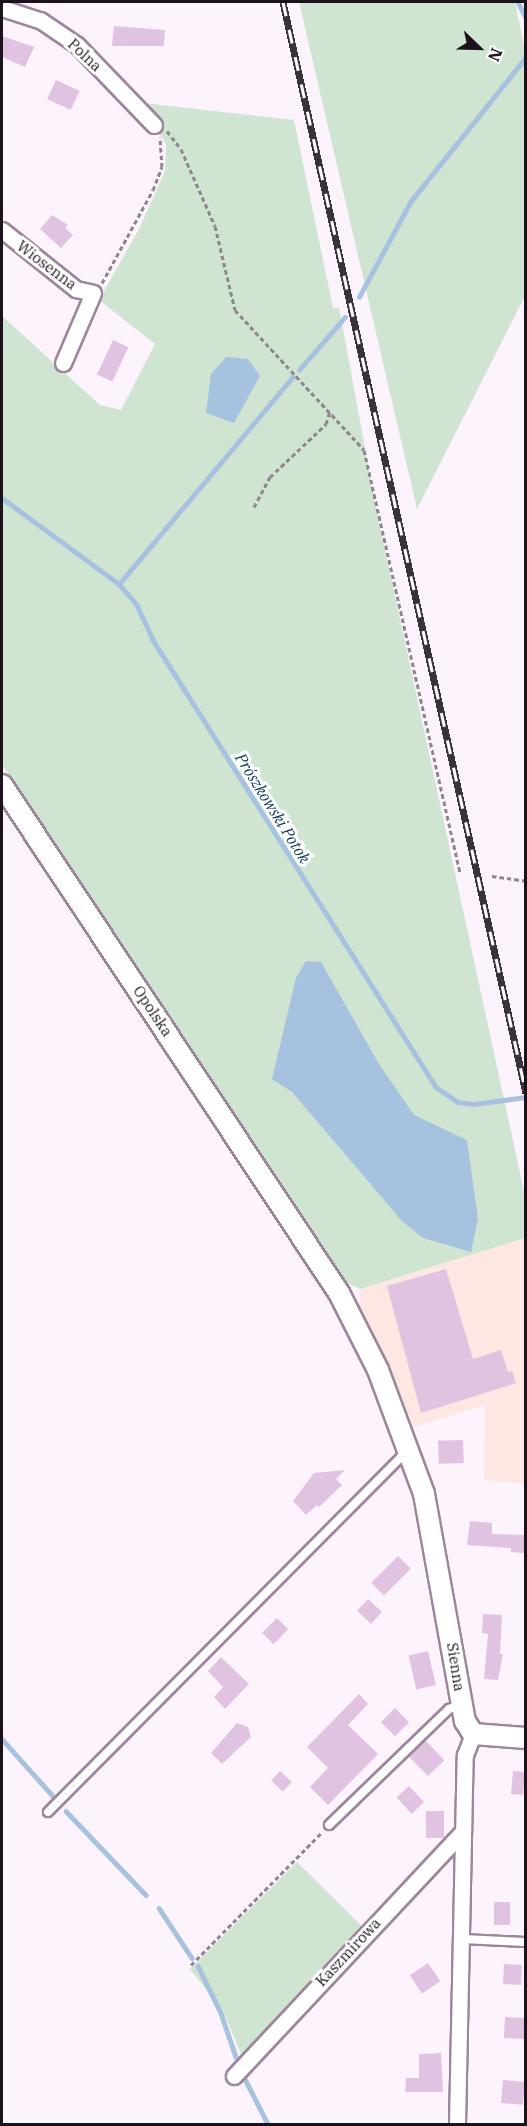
<!DOCTYPE html>
<html>
<head>
<meta charset="utf-8">
<style>
	body { margin:0 }
	#map { position:relative; width:527px; height:2126px; overflow:hidden; background:#fdf3fd; font-family:"IBM Plex Serif",serif }
	div>[style] { position:absolute }
	[style*='--x'] { left:calc(var(--x)*1px); top:calc(var(--y)*1px); width:calc(var(--w)*1px); rotate:calc(var(--a)*1deg) }
	.industrial>* { inset:0; background:#fde7e3 }
	.green>* { inset:0; background:#d0e4d2 }
	.water>* { inset:0; background:#a6c2de }
	.stream>* { height:4.5px; margin:-2.25px; padding:0 2.25px; transform-origin:2.25px; border-radius:2.25px; background:#a6c2de }
	.building>* { inset:0; background:#e0c3e0; transform-origin:0 0 }
	.path>* { height:3px; margin-top:-1.5px; transform-origin:0; background:repeating-linear-gradient(90deg,#8e858e 0 4.5px,transparent 0 7.5px) }
	.roads { filter:drop-shadow(2px 0 #9c869b) drop-shadow(-2px 0 #9c869b) drop-shadow(0 2px #9c869b) drop-shadow(0 -2px #9c869b) }
	.service>* { height:8px; margin:-4px; padding:0 4px; transform-origin:4px; border-radius:4px; background:#fff }
	.minor>* { height:15px; margin:-7.5px; padding:0 7.5px; transform-origin:7.5px; border-radius:7.5px; background:#fff }
	.tertiary>* { height:20px; margin:-10px; padding:0 10px; transform-origin:10px; border-radius:10px; background:#fff }
	.rail>* { height:7px; margin-top:-3.5px; transform-origin:0; background:repeating-linear-gradient(90deg,#fff 0 14px,#3a323a 0 28px); box-sizing:border-box; border-block:2px solid #3a323a }
	span { translate:-50% -50%; white-space:nowrap; text-align:center; line-height:1.15; -webkit-text-stroke:6px #fff; paint-order:stroke }
	.street-label { font-size:15px; color:#1b131b }
	.water-label { font-size:16px; color:#0b365b; font-style:italic }
	.frame { position:absolute; inset:0; border:3px solid #1b131b; pointer-events:none }
	.north { position:absolute; left:449px; top:18px; width:60px; height:60px; -webkit-text-stroke:4px #fff; paint-order:stroke; rotate:113deg; font-size:16px; font-weight:700; line-height:24px; text-align:center; color:#1b131b }
	.north::after { content:''; display:block; margin:auto; width:21px; height:27px; background:#1b131b; clip-path:polygon(50% 0,100% 100%,50% 72%,0 100%) }
</style>
</head>
<body>
<div id="map">
	<div class="industrial">
		<div style="clip-path:polygon(525px 1238px,525px 1484px,484px 1480px,485px 1405px,401px 1431px,358px 1329px,360px 1289px)"></div>
	</div>
	<div class="green">
		<div style="clip-path:polygon(299px 2px,515px 2px,526px 55px,525px 296px,417px 509px)"></div>
		<div style="clip-path:polygon(143px 103px,294px 120px,333px 308px,339px 307px,377px 513px,525px 1196px,525px 1238px,360px 1289px,341px 1280px,311px 1231px,78px 899px,55px 843px,2px 765px,2px 316px,100px 405px,121px 410px,155px 344px,99px 300px,139px 229px,165px 171px,166px 145px)"></div>
		<div style="clip-path:polygon(297px 1862px,363px 1927px,244px 2061px,223px 2011px,190px 1969px)"></div>
	</div>
	<div class="water">
		<div style="clip-path:polygon(226px 357px,248px 359px,260px 376px,234px 423px,206px 413px,211px 374px)"></div>
		<div style="clip-path:polygon(306px 961px,321px 962px,379px 1064px,414px 1115px,467px 1140px,478px 1219px,471px 1252px,423px 1238px,402px 1221px,292px 1092px,272px 1079px,296px 978px)"></div>
	</div>
	<div class="stream">
		<div style="--x:518;--y:2;--w:18;--a:63"></div>
		<div style="--x:359;--y:297;--w:109;--a:-61.6"></div>
		<div style="--x:411;--y:201;--w:184;--a:-51.4"></div>
		<div style="--x:299;--y:370;--w:70;--a:-49"></div>
		<div style="--x:2;--y:498;--w:145;--a:36.3"></div>
		<div style="--x:119;--y:584;--w:28;--a:49"></div>
		<div style="--x:137;--y:605;--w:38;--a:65"></div>
		<div style="--x:153;--y:640;--w:529;--a:57.66"></div>
		<div style="--x:436;--y:1087;--w:27;--a:34"></div>
		<div style="--x:458;--y:1102;--w:16;--a:7"></div>
		<div style="--x:474;--y:1104;--w:52;--a:-7.7"></div>
		<div style="--x:119;--y:584;--w:270;--a:-50"></div>
		<div style="--x:2;--y:1739;--w:76;--a:48.2"></div>
		<div style="--x:66;--y:1811;--w:116;--a:46.4"></div>
		<div style="--x:159;--y:1908;--w:60;--a:56.6"></div>
		<div style="--x:198;--y:1966;--w:52;--a:63.9"></div>
		<div style="--x:221;--y:2013;--w:46;--a:71.2"></div>
		<div style="--x:243;--y:2075;--w:55;--a:63"></div>
	</div>
	<div class="building">
		<div style="clip-path:polygon(114px 26px,165px 30px,164px 46px,112px 46px)"></div>
		<div style="clip-path:polygon(2px 36px,34px 47px,25px 67px,2px 57px)"></div>
		<div style="left:56px;top:80px;width:26px;height:21px;rotate:25deg"></div>
		<div style="clip-path:polygon(52px 215px,68px 225px,65px 228px,73px 235px,61px 248px,40px 229px)"></div>
		<div style="left:113px;top:340px;width:17px;height:38px;rotate:25deg"></div>
		<div style="clip-path:polygon(446px 1269px,473px 1359px,501px 1350px,508px 1372px,512px 1371px,516px 1383px,421px 1413px,387px 1286px)"></div>
		<div style="left:463px;top:1440px;width:23px;height:25px;rotate:88deg"></div>
		<div style="clip-path:polygon(345px 1470px,336px 1479px,342px 1485px,319px 1507px,317px 1505px,306px 1515px,293px 1501px,314px 1473px)"></div>
		<div style="clip-path:polygon(470px 1521px,492px 1523px,492px 1534px,525px 1535px,524px 1553px,511px 1552px,511px 1548px,467px 1545px)"></div>
		<div style="left:398px;top:1556px;width:18px;height:38px;rotate:45deg"></div>
		<div style="left:368px;top:1599px;width:19px;height:16px;rotate:43deg"></div>
		<div style="clip-path:polygon(483px 1614px,502px 1615px,500px 1654px,503px 1654px,498px 1680px,484px 1679px,488px 1634px,482px 1633px)"></div>
		<div style="left:277px;top:1618px;width:16px;height:21px;rotate:45deg"></div>
		<div style="left:428px;top:1651px;width:35px;height:20px;rotate:77deg"></div>
		<div style="clip-path:polygon(221px 1657px,249px 1684px,225px 1709px,214px 1697px,223px 1687px,208px 1671px)"></div>
		<div style="clip-path:polygon(359px 1694px,368px 1704px,348px 1725px,378px 1754px,328px 1805px,310px 1787px,328px 1768px,307px 1747px)"></div>
		<div style="left:395px;top:1708px;width:20px;height:20px;rotate:45deg"></div>
		<div style="clip-path:polygon(237px 1723px,248px 1727px,251px 1737px,222px 1764px,211px 1753px)"></div>
		<div style="left:425px;top:1740px;width:28px;height:23px;rotate:46deg"></div>
		<div style="left:280px;top:1771px;width:16px;height:13px;rotate:43deg"></div>
		<div style="left:513px;top:1771px;width:12px;height:23px;rotate:5deg"></div>
		<div style="left:409px;top:1786px;width:22px;height:17px;rotate:47deg"></div>
		<div style="left:426px;top:1811px;width:18px;height:27px"></div>
		<div style="left:494px;top:1902px;width:16px;height:23px"></div>
		<div style="left:428px;top:1963px;width:22px;height:22px;rotate:56deg"></div>
		<div style="left:504px;top:1964px;width:18px;height:20px;rotate:3deg"></div>
		<div style="left:505px;top:2017px;width:20px;height:21px;rotate:3deg"></div>
		<div style="clip-path:polygon(441px 2053px,443px 2092px,405px 2092px,406px 2078px,419px 2078px,419px 2054px)"></div>
		<div style="left:503px;top:2080px;width:22px;height:23px;rotate:5deg"></div>
	</div>
	<div class="path">
		<div style="--x:167;--y:131;--w:23;--a:52"></div>
		<div style="--x:181;--y:149;--w:84;--a:66.2"></div>
		<div style="--x:215;--y:226;--w:86;--a:76.6"></div>
		<div style="--x:235;--y:310;--w:190;--a:47.3"></div>
		<div style="--x:364;--y:450;--w:433;--a:77.2"></div>
		<div style="--x:102;--y:283;--w:106;--a:-61.3"></div>
		<div style="--x:153;--y:190;--w:25;--a:-69"></div>
		<div style="--x:162;--y:167;--w:30;--a:-94"></div>
		<div style="--x:254;--y:507;--w:34;--a:-62"></div>
		<div style="--x:270;--y:477;--w:77;--a:-43.4"></div>
		<div style="--x:326;--y:424;--w:14;--a:-73"></div>
		<div style="--x:492;--y:876;--w:34;--a:8"></div>
		<div style="--x:191;--y:1965;--w:187;--a:-45.4"></div>
	</div>
	<div class="roads">
		<div class="service">
			<div style="--x:48;--y:1812;--w:509;--a:-45.16"></div>
			<div style="--x:329;--y:1825;--w:167;--a:-44"></div>
			<div style="--x:449;--y:1709;--w:14;--a:-21"></div>
			<div style="--x:461;--y:1939;--w:65;--a:2.6"></div>
		</div>
		<div class="minor">
			<div style="--x:2;--y:8;--w:40;--a:18"></div>
			<div style="--x:40;--y:20;--w:45;--a:34"></div>
			<div style="--x:77;--y:45;--w:111;--a:46.1"></div>
			<div style="--x:2;--y:230;--w:95;--a:38.6"></div>
			<div style="--x:76;--y:289;--w:17;--a:13"></div>
			<div style="--x:93;--y:293;--w:76;--a:113.2"></div>
			<div style="--x:234;--y:2076;--w:335;--a:-46.9"></div>
			<div style="--x:457;--y:2124;--w:369;--a:-88.8"></div>
			<div style="--x:465;--y:1755;--w:22;--a:-69"></div>
		</div>
		<div class="tertiary">
			<div style="--x:2;--y:785;--w:610;--a:56.44"></div>
			<div style="--x:339;--y:1293;--w:86;--a:63.1"></div>
			<div style="--x:378;--y:1370;--w:132;--a:69.6"></div>
			<div style="--x:424;--y:1494;--w:231;--a:79.8"></div>
			<div style="--x:465;--y:1721;--w:15;--a:58"></div>
			<div style="--x:473;--y:1734;--w:53;--a:4.3"></div>
		</div>
	</div>
	<div class="rail">
		<div style="--x:283;--y:2;--w:1118;--a:77.44"></div>
	</div>
	<div class="street-label">
		<span style="left:85px;top:55px;rotate:43deg">Polna</span>
		<span style="left:47px;top:265px;rotate:37deg">Wiosenna</span>
		<span style="left:153px;top:1011px;rotate:56deg">Opolska</span>
		<span style="left:456px;top:1667px;rotate:81deg">Sienna</span>
		<span style="left:348px;top:1952px;rotate:-47deg">Kaszmirowa</span>
	</div>
	<div class="water-label">
		<span style="left:273px;top:808px;rotate:58deg">Prószkowski Potok</span>
	</div>
	<div class="frame"></div>
	<div class="north">N</div>
</div>
</body>
</html>
